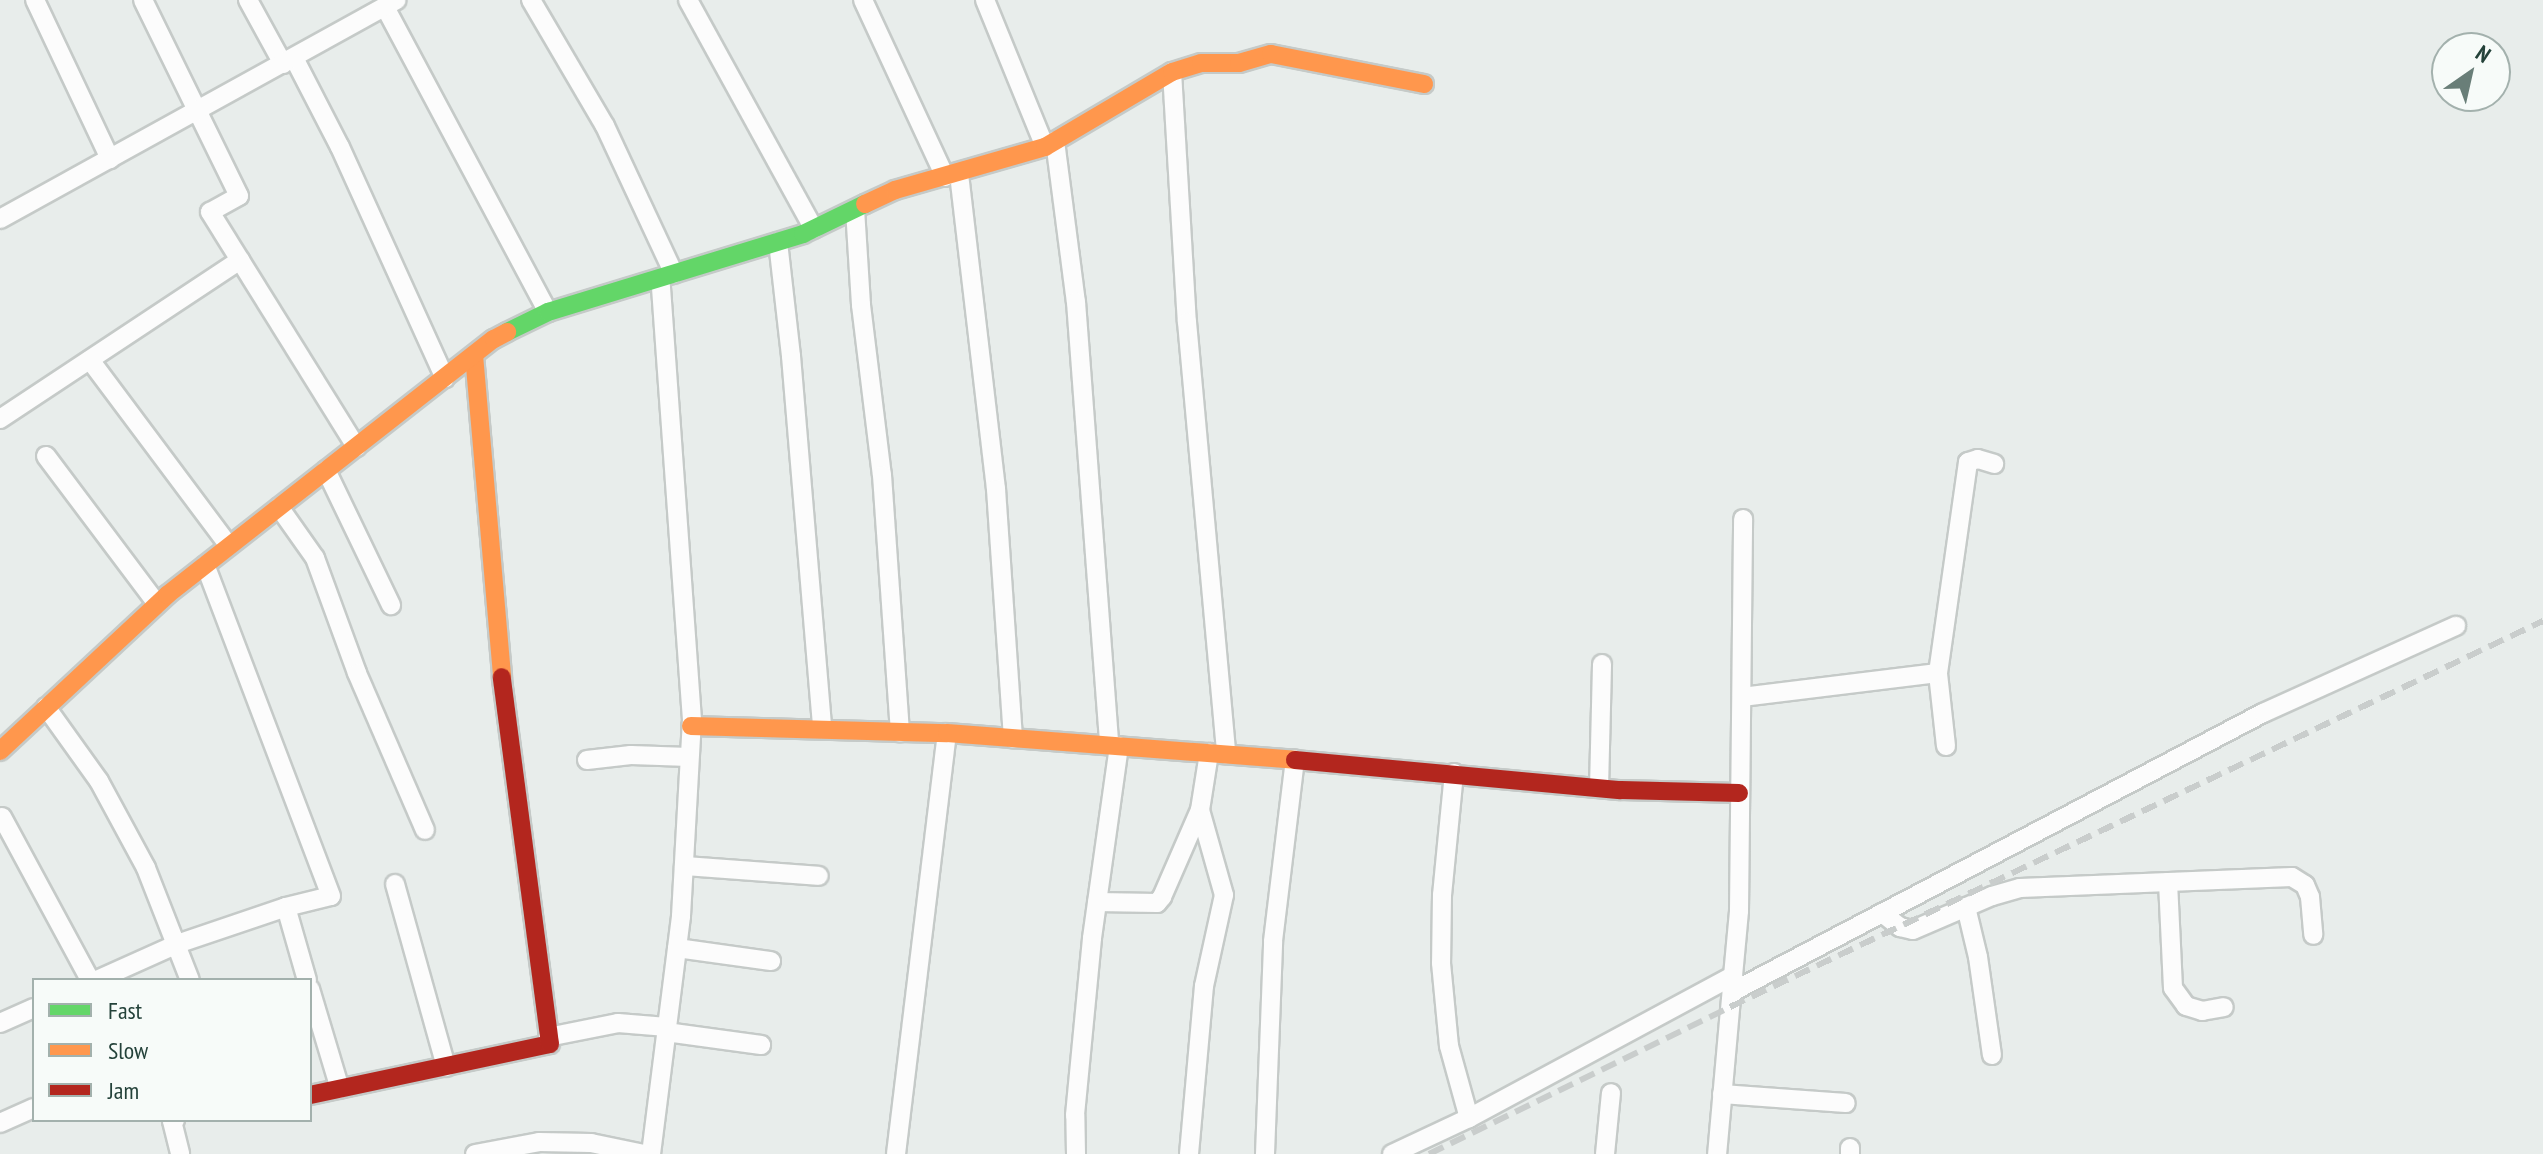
<!DOCTYPE html>
<html>
<head>
<meta charset="utf-8">
<style>
	body { margin:0 }
	#map { position:relative; width:2543px; height:1154px; overflow:hidden; background:#e8edeb; font-family:"PT Sans Narrow",sans-serif }
	div>[style] { position:absolute }
	[style*='--x'] { left:calc(var(--x)*1px); top:calc(var(--y)*1px); width:calc(var(--w)*1px); rotate:calc(var(--a)*1deg) }
	.roads { filter:drop-shadow(2px 0 #c5cac8) drop-shadow(-2px 0 #c5cac8) drop-shadow(0 2px #c5cac8) drop-shadow(0 -2px #c5cac8) }
	.street>* { height:18px; margin:-9px; padding:0 9px; transform-origin:9px; border-radius:9px; background:#fcfcfc }
	.fast>* { height:18px; margin:-9px; padding:0 9px; transform-origin:9px; border-radius:9px; background:#63d668 }
	.slow>* { height:18px; margin:-9px; padding:0 9px; transform-origin:9px; border-radius:9px; background:#ff974d }
	.jam>* { height:18px; margin:-9px; padding:0 9px; transform-origin:9px; border-radius:9px; background:#b3261e }
	.rail>* { height:6px; margin-top:-3px; transform-origin:0; background:repeating-linear-gradient(90deg,#c9cdcc 0 16px,transparent 0 24px) }
	span { translate:-50% -50%; white-space:nowrap; text-align:center; line-height:1.15; -webkit-text-stroke:6px #f7fbf9; paint-order:stroke }
	.legend { position:absolute; left:32px; top:978px; width:280px; height:144px; box-sizing:border-box; background:#f7fbf9; border:2px solid #a3b1ad; margin:0; padding:10px 14px; list-style:none; font-size:24px; color:#24423a }
	.legend li { display:flex; align-items:center; gap:16px; height:40px }
	.legend b { width:40px; border:2px solid #a3b1ad }
	.north { position:absolute; left:2431px; top:32px; width:80px; height:80px; box-sizing:border-box; background:#f7fbf9; border:2px solid #a3b1ad; border-radius:50%; rotate:34deg; font-size:22px; font-weight:700; line-height:32px; text-align:center; color:#24423a }
	.north::after { content:''; display:block; margin:auto; width:28px; height:36px; background:#697e78; clip-path:polygon(50% 0,100% 100%,50% 72%,0 100%) }
</style>
</head>
<body>
<div id="map">
	<div class="roads">
		<div class="street">
			<div style="--x:35;--y:0;--w:176;--a:64.7"></div>
			<div style="--x:143;--y:0;--w:218;--a:63.9"></div>
			<div style="--x:239;--y:196;--w:33;--a:151"></div>
			<div style="--x:210;--y:212;--w:277;--a:58.1"></div>
			<div style="--x:248;--y:0;--w:73;--a:61.3"></div>
			<div style="--x:531;--y:0;--w:146;--a:59.6"></div>
			<div style="--x:605;--y:126;--w:163;--a:65"></div>
			<div style="--x:688;--y:0;--w:261;--a:61.2"></div>
			<div style="--x:863;--y:0;--w:195;--a:65.1"></div>
			<div style="--x:985;--y:0;--w:159;--a:67.8"></div>
			<div style="--x:385;--y:7;--w:346;--a:61.9"></div>
			<div style="--x:294;--y:58;--w:100;--a:62.7"></div>
			<div style="--x:340;--y:147;--w:254;--a:65.6"></div>
			<div style="--x:1172;--y:72;--w:250;--a:86.6"></div>
			<div style="--x:1187;--y:322;--w:434;--a:84.8"></div>
			<div style="--x:1055;--y:141;--w:162;--a:82.6"></div>
			<div style="--x:1076;--y:302;--w:444;--a:85.7"></div>
			<div style="--x:959;--y:174;--w:317;--a:83.3"></div>
			<div style="--x:996;--y:489;--w:250;--a:86.1"></div>
			<div style="--x:855;--y:209;--w:96;--a:86.4"></div>
			<div style="--x:861;--y:305;--w:171;--a:83"></div>
			<div style="--x:882;--y:475;--w:258;--a:86"></div>
			<div style="--x:0;--y:219;--w:453;--a:-28.9"></div>
			<div style="--x:778;--y:242;--w:115;--a:83.5"></div>
			<div style="--x:791;--y:356;--w:373;--a:85.2"></div>
			<div style="--x:90;--y:360;--w:232;--a:53.2"></div>
			<div style="--x:0;--y:419;--w:288;--a:-33.5"></div>
			<div style="--x:46;--y:456;--w:185;--a:53.1"></div>
			<div style="--x:326;--y:470;--w:150;--a:64.3"></div>
			<div style="--x:279;--y:507;--w:62;--a:54.8"></div>
			<div style="--x:315;--y:558;--w:122;--a:69.9"></div>
			<div style="--x:357;--y:673;--w:171;--a:66.6"></div>
			<div style="--x:1742;--y:697;--w:197;--a:-7"></div>
			<div style="--x:46;--y:707;--w:91;--a:54.4"></div>
			<div style="--x:99;--y:781;--w:99;--a:61.6"></div>
			<div style="--x:146;--y:868;--w:120;--a:68.6"></div>
			<div style="--x:1946;--y:746;--w:73;--a:-96.3"></div>
			<div style="--x:1938;--y:673;--w:213;--a:-81.9"></div>
			<div style="--x:1968;--y:462;--w:10;--a:-17"></div>
			<div style="--x:1978;--y:459;--w:17;--a:17"></div>
			<div style="--x:587;--y:760;--w:44;--a:-6.5"></div>
			<div style="--x:631;--y:755;--w:58;--a:2"></div>
			<div style="--x:1454;--y:773;--w:123;--a:95.6"></div>
			<div style="--x:1442;--y:895;--w:68;--a:90.8"></div>
			<div style="--x:1441;--y:963;--w:83;--a:84.5"></div>
			<div style="--x:1449;--y:1046;--w:75;--a:74.5"></div>
			<div style="--x:1599;--y:788;--w:124;--a:-88.6"></div>
			<div style="--x:2;--y:817;--w:185;--a:61.6"></div>
			<div style="--x:684;--y:866;--w:135;--a:4.2"></div>
			<div style="--x:2168;--y:882;--w:106;--a:87.3"></div>
			<div style="--x:2173;--y:988;--w:22;--a:54"></div>
			<div style="--x:2186;--y:1006;--w:17;--a:17"></div>
			<div style="--x:2202;--y:1011;--w:22;--a:-10"></div>
			<div style="--x:395;--y:884;--w:190;--a:74.4"></div>
			<div style="--x:1097;--y:902;--w:60;--a:1"></div>
			<div style="--x:1157;--y:903;--w:8;--a:-50"></div>
			<div style="--x:1162;--y:897;--w:95;--a:-66.4"></div>
			<div style="--x:1200;--y:810;--w:58;--a:-81"></div>
			<div style="--x:286;--y:907;--w:76;--a:74"></div>
			<div style="--x:1966;--y:907;--w:51;--a:76.5"></div>
			<div style="--x:1978;--y:957;--w:99;--a:81.9"></div>
			<div style="--x:1882;--y:913;--w:23;--a:38"></div>
			<div style="--x:1900;--y:927;--w:13;--a:13"></div>
			<div style="--x:1913;--y:930;--w:86;--a:-23.3"></div>
			<div style="--x:1992;--y:896;--w:29;--a:-16"></div>
			<div style="--x:2020;--y:888;--w:272;--a:-2.3"></div>
			<div style="--x:2292;--y:877;--w:15;--a:32"></div>
			<div style="--x:2305;--y:885;--w:13;--a:67"></div>
			<div style="--x:2310;--y:897;--w:38;--a:85"></div>
			<div style="--x:677;--y:948;--w:95;--a:7.9"></div>
			<div style="--x:1733;--y:976;--w:65;--a:-84.7"></div>
			<div style="--x:1739;--y:911;--w:392;--a:-89.4"></div>
			<div style="--x:97;--y:980;--w:88;--a:-24.2"></div>
			<div style="--x:177;--y:944;--w:115;--a:-18.7"></div>
			<div style="--x:286;--y:907;--w:46;--a:-13.7"></div>
			<div style="--x:331;--y:896;--w:354;--a:-110.8"></div>
			<div style="--x:310;--y:989;--w:104;--a:73.3"></div>
			<div style="--x:1732;--y:992;--w:600;--a:-27.72"></div>
			<div style="--x:2263;--y:713;--w:212;--a:-24.3"></div>
			<div style="--x:0;--y:1023;--w:37;--a:-24"></div>
			<div style="--x:666;--y:1032;--w:96;--a:7.8"></div>
			<div style="--x:548;--y:1037;--w:71;--a:-11.3"></div>
			<div style="--x:618;--y:1023;--w:49;--a:4.7"></div>
			<div style="--x:1722;--y:1094;--w:124;--a:4.2"></div>
			<div style="--x:175;--y:1120;--w:3;--a:162"></div>
			<div style="--x:172;--y:1121;--w:34;--a:76"></div>
			<div style="--x:0;--y:1123;--w:37;--a:-24"></div>
			<div style="--x:475;--y:1154;--w:65;--a:-10.6"></div>
			<div style="--x:539;--y:1142;--w:52;--a:1.1"></div>
			<div style="--x:591;--y:1143;--w:53;--a:11.9"></div>
			<div style="--x:651;--y:1154;--w:240;--a:-82.8"></div>
			<div style="--x:681;--y:916;--w:196;--a:-86.8"></div>
			<div style="--x:692;--y:720;--w:443;--a:-94.1"></div>
			<div style="--x:896;--y:1154;--w:424;--a:-83.1"></div>
			<div style="--x:1076;--y:1154;--w:39;--a:-91"></div>
			<div style="--x:1075;--y:1115;--w:178;--a:-84.5"></div>
			<div style="--x:1092;--y:938;--w:194;--a:-82"></div>
			<div style="--x:1189;--y:1154;--w:169;--a:-84.9"></div>
			<div style="--x:1204;--y:986;--w:93;--a:-77.6"></div>
			<div style="--x:1224;--y:895;--w:88;--a:-105.8"></div>
			<div style="--x:1265;--y:1154;--w:213;--a:-87.8"></div>
			<div style="--x:1273;--y:941;--w:183;--a:-83.1"></div>
			<div style="--x:1392;--y:1154;--w:85;--a:-25.1"></div>
			<div style="--x:1469;--y:1118;--w:300;--a:-28.3"></div>
			<div style="--x:1733;--y:976;--w:179;--a:95.1"></div>
			<div style="--x:1605;--y:1154;--w:61;--a:-84.4"></div>
			<div style="--x:1850;--y:1154;--w:6;--a:-90"></div>
		</div>
		<div class="fast">
			<div style="--x:507;--y:332;--w:46;--a:-26"></div>
			<div style="--x:548;--y:312;--w:267;--a:-17"></div>
			<div style="--x:803;--y:234;--w:69;--a:-25.8"></div>
		</div>
		<div class="slow">
			<div style="--x:865;--y:204;--w:33;--a:-25"></div>
			<div style="--x:895;--y:190;--w:156;--a:-16"></div>
			<div style="--x:1045;--y:147;--w:147;--a:-30.6"></div>
			<div style="--x:1172;--y:72;--w:30;--a:-17"></div>
			<div style="--x:1201;--y:63;--w:38;--a:0"></div>
			<div style="--x:1239;--y:63;--w:33;--a:-16"></div>
			<div style="--x:1271;--y:54;--w:156;--a:11.1"></div>
			<div style="--x:474;--y:355;--w:323;--a:85"></div>
			<div style="--x:691;--y:726;--w:256;--a:1.6"></div>
			<div style="--x:947;--y:733;--w:349;--a:4.4"></div>
			<div style="--x:0;--y:751;--w:229;--a:-43"></div>
			<div style="--x:167;--y:595;--w:415;--a:-38.1"></div>
			<div style="--x:494;--y:339;--w:15;--a:-28"></div>
		</div>
		<div class="jam">
			<div style="--x:1295;--y:760;--w:327;--a:5.3"></div>
			<div style="--x:1621;--y:790;--w:118;--a:1.5"></div>
			<div style="--x:310;--y:1095;--w:245;--a:-12"></div>
			<div style="--x:550;--y:1044;--w:370;--a:-97.5"></div>
		</div>
	</div>
	<div class="rail">
		<div style="--x:1429;--y:1154;--w:335;--a:-26"></div>
		<div style="--x:1730;--y:1007;--w:900;--a:-25.4"></div>
	</div>
	<ul class="legend">
	<li><b style="height:10px;background:#63d668"></b>Fast</li>
	<li><b style="height:10px;background:#ff974d"></b>Slow</li>
	<li><b style="height:10px;background:#b3261e"></b>Jam</li>
	</ul>
	<div class="north">N</div>
</div>
</body>
</html>
